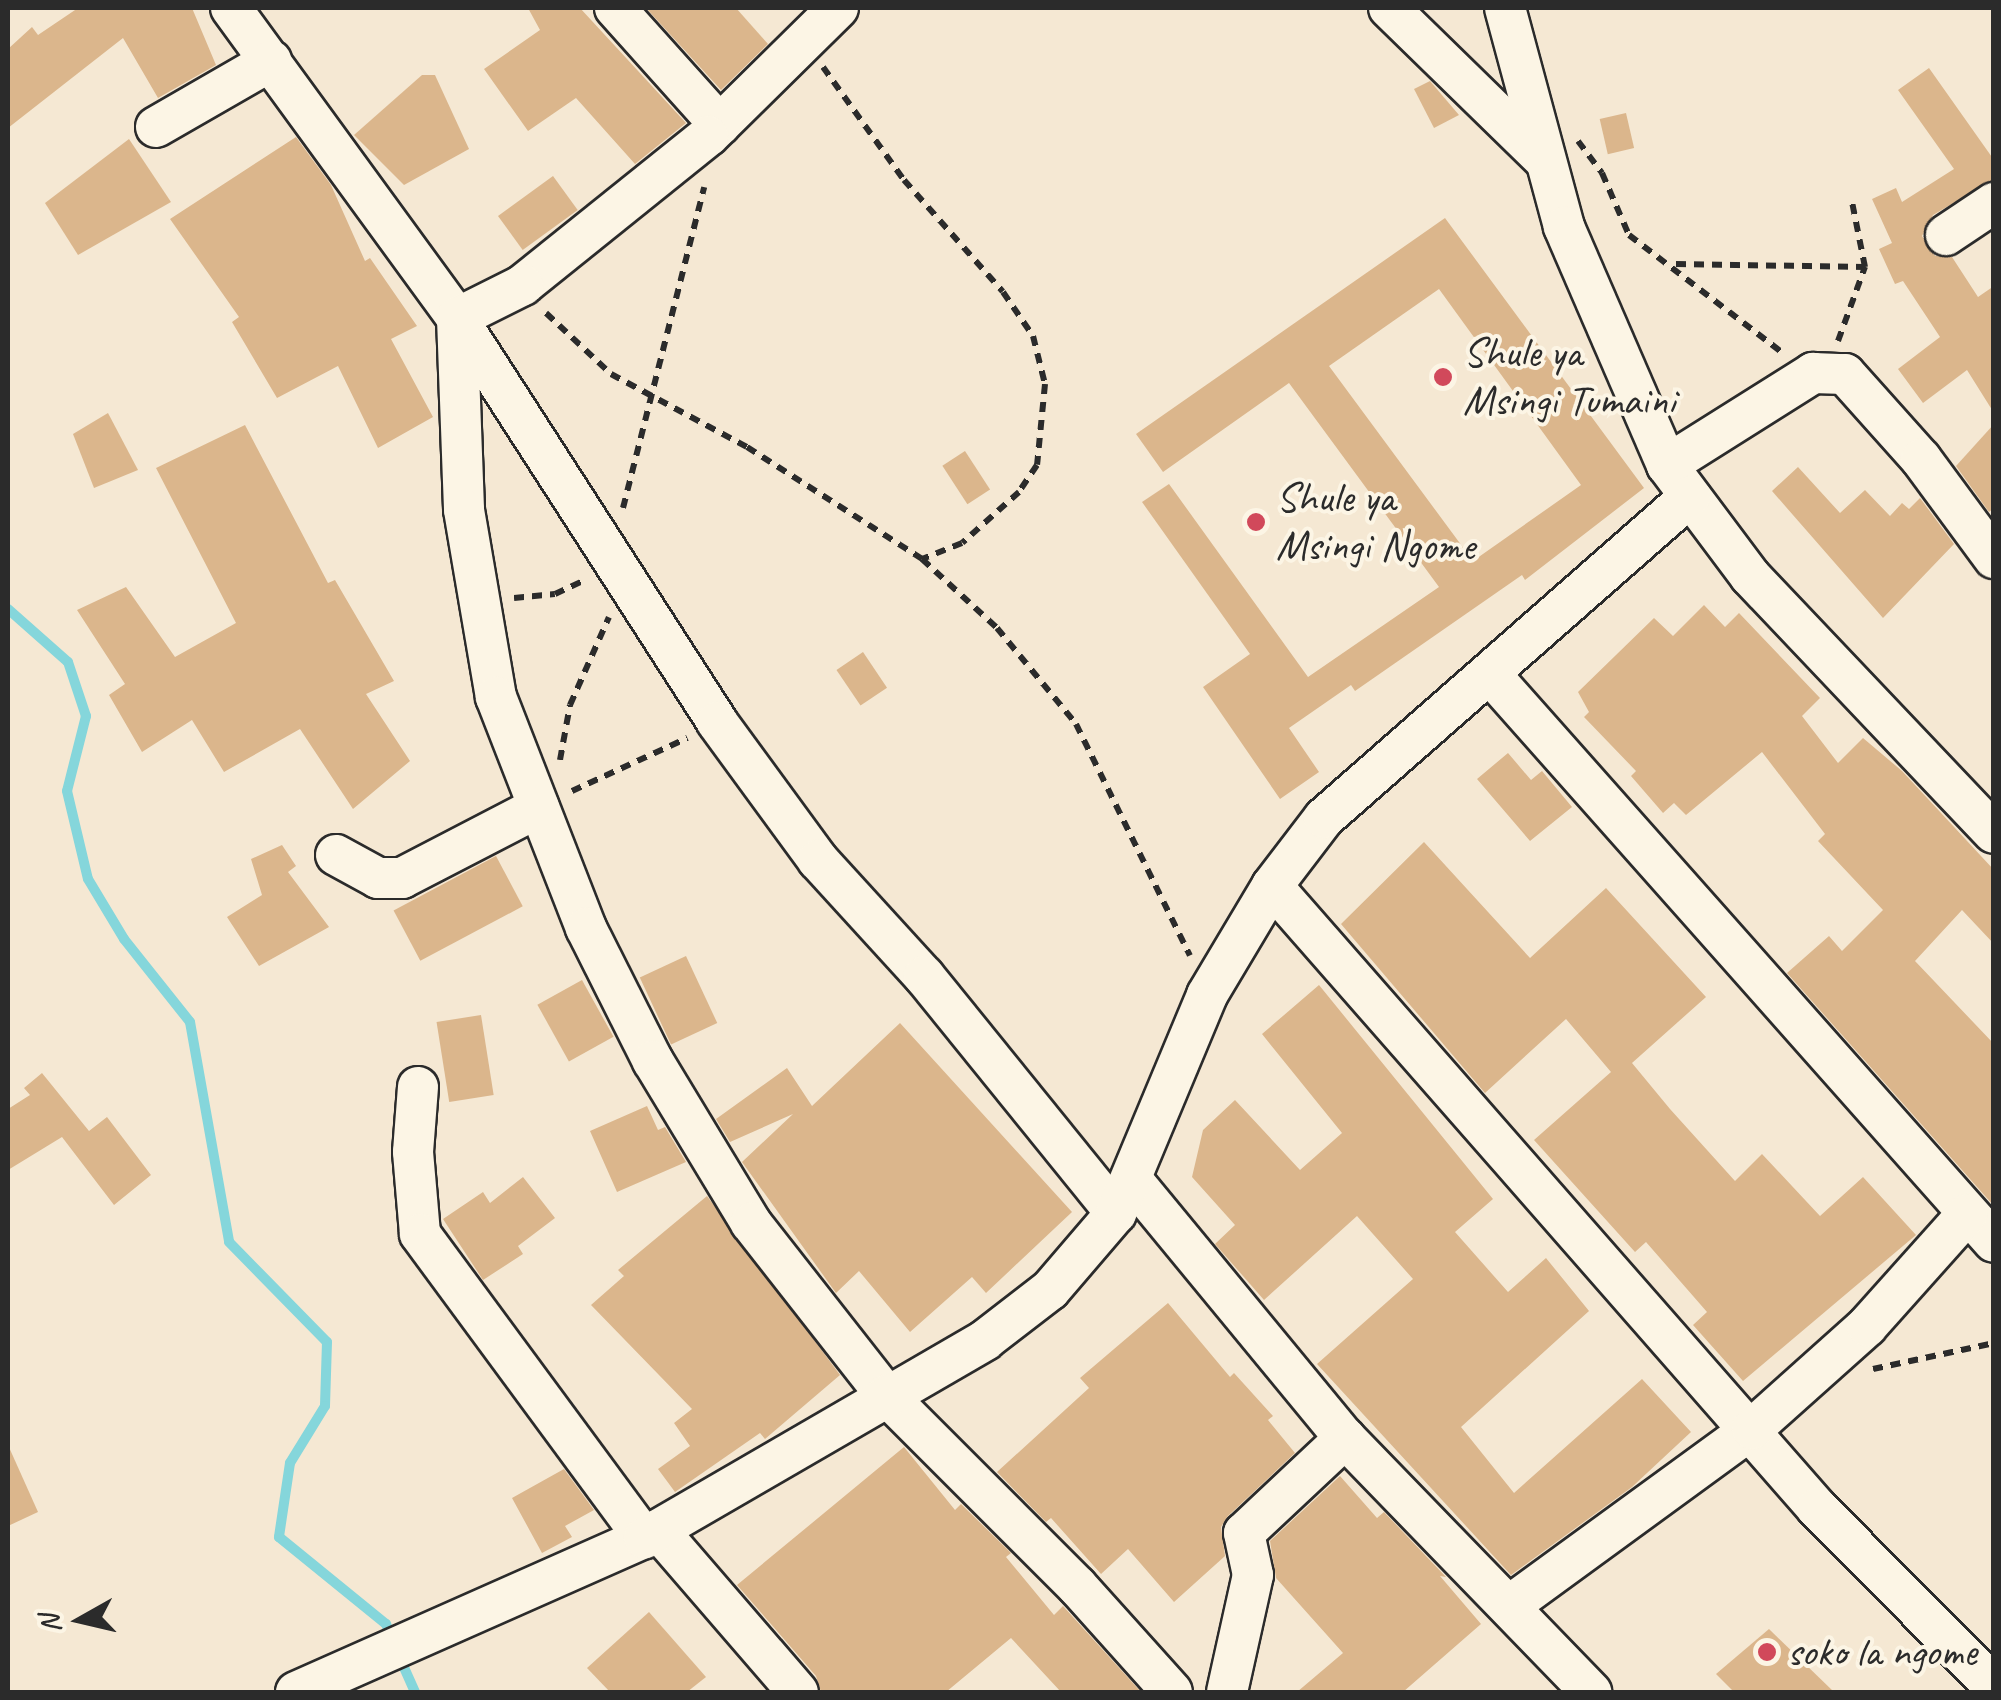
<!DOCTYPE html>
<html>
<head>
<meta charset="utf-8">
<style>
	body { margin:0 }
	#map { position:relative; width:2001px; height:1700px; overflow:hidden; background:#f5e8d3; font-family:Caveat,sans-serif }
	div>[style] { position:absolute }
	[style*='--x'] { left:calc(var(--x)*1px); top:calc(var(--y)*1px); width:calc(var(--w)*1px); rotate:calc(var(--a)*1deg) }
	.stream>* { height:10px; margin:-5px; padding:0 5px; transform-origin:5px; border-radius:5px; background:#85d6db }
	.building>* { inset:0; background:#dbb68c; transform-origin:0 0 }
	.path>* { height:6px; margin-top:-3px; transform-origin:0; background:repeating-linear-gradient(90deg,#2b2b2b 0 10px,transparent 0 18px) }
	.roads { filter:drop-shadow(2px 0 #2b2b2b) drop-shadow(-2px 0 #2b2b2b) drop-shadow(0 2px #2b2b2b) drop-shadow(0 -2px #2b2b2b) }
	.minor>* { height:40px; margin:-20px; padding:0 20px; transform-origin:20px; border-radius:20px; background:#fcf5e5 }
	.dots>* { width:28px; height:28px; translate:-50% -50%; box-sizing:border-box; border:5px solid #fcf5e5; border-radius:50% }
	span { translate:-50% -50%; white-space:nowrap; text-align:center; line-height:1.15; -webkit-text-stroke:8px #fcf5e5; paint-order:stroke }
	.poi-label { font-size:42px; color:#2b2b2b }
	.left { translate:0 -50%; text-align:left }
	.frame { position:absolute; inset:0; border:10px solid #2b2b2b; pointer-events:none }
	.north { position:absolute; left:30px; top:1570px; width:100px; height:100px; -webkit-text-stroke:8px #fcf5e5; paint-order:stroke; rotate:262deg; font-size:28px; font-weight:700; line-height:40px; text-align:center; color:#2b2b2b }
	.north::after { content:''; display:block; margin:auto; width:35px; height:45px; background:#2b2b2b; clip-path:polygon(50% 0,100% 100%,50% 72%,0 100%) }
</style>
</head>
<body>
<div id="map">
	<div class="stream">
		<div style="--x:8;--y:609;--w:80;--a:41.5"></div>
		<div style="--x:68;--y:662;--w:57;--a:71.6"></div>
		<div style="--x:86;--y:716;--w:77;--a:104.2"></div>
		<div style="--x:67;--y:791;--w:90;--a:76.6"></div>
		<div style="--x:88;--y:879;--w:70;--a:59"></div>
		<div style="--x:124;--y:939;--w:106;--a:51.5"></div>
		<div style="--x:190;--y:1022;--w:223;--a:79.9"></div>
		<div style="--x:229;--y:1242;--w:140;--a:45.6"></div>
		<div style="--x:327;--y:1342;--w:64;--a:91.8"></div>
		<div style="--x:325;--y:1406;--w:67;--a:121.6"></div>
		<div style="--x:290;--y:1463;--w:75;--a:98.5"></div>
		<div style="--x:279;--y:1537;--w:138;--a:39.1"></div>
		<div style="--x:386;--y:1624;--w:15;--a:67"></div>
		<div style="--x:398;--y:1654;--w:42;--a:65.9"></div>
	</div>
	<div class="building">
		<div style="clip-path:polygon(78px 8px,192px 8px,216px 65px,158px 98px,123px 38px,8px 128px,8px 49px,32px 27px,38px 35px)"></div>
		<div style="clip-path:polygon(528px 8px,580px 8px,686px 123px,635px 164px,576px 98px,528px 131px,484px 69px,540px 30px)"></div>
		<div style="clip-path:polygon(646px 8px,736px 8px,768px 44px,721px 90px)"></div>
		<div style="clip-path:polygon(1929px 68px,1994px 160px,1994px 179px,1933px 215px,1922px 236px,1935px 256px,1952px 257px,1978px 297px,1994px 286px,1994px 413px,1967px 370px,1923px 403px,1898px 369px,1940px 337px,1903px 281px,1895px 284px,1879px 249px,1892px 243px,1872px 199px,1896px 188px,1902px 202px,1954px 169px,1898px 90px)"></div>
		<div style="clip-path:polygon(422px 75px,435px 75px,469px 149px,404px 185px,354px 135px)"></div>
		<div style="clip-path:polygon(1430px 81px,1459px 115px,1434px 128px,1414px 89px)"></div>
		<div style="left:1626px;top:113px;width:36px;height:27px;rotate:77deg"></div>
		<div style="clip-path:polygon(296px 137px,331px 185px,365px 261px,370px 258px,417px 326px,391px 339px,433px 417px,378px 448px,338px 366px,277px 398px,232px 322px,239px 317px,170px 219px)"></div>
		<div style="clip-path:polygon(129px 139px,171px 202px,78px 255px,45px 203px)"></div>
		<div style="left:553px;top:176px;width:42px;height:68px;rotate:54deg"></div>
		<div style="clip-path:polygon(evenodd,1445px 218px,1644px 488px,1525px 580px,1522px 575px,1355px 691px,1351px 685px,1289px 728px,1319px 772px,1280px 799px,1203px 687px,1250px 654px,1142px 502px,1169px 484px,1308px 677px,1439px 587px,1289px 383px,1163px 472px,1136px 434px,1445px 218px,1439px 289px,1581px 485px,1473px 561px,1329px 366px,1439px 289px)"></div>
		<div style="clip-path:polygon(108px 413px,138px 470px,94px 488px,73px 434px)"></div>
		<div style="clip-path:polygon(1994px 424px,1994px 508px,1989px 512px,1956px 466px)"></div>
		<div style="clip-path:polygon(245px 425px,328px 583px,335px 580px,394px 681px,366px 694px,410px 761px,353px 809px,300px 729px,224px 772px,192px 720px,142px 752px,109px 695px,125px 684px,77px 610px,126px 587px,175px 657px,236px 623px,156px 468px)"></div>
		<div style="left:965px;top:451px;width:46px;height:27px;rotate:57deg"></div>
		<div style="clip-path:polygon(1798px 467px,1840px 513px,1865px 490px,1890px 516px,1902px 503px,1909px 509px,1920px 498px,1954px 544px,1883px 618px,1772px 491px)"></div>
		<div style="clip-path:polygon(1704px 605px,1725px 627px,1739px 613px,1820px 698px,1802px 716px,1838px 763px,1863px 738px,1902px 771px,1994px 870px,1994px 944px,1962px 910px,1915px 961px,1994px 1044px,1994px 1206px,1787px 973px,1829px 936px,1842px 951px,1883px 910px,1818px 841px,1825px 834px,1762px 752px,1686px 815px,1674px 803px,1663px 813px,1631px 776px,1636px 771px,1584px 717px,1589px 712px,1578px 692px,1654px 618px,1673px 636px)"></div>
		<div style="left:863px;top:652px;width:43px;height:32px;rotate:56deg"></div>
		<div style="clip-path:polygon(1508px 753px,1531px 780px,1542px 771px,1572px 807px,1530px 841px,1477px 779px)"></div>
		<div style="clip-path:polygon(1424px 842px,1530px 958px,1606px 888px,1706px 997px,1632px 1063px,1670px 1109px,1735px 1181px,1762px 1154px,1820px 1216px,1863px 1177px,1916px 1235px,1743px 1381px,1693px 1325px,1707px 1312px,1646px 1242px,1635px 1252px,1534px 1140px,1611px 1072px,1566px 1019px,1485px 1093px,1341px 924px)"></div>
		<div style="clip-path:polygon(282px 845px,296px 866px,288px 872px,329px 927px,259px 966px,227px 917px,262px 895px,251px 859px)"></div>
		<div style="left:496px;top:856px;width:57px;height:116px;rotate:62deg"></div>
		<div style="left:686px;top:956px;width:74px;height:51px;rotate:65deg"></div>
		<div style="left:582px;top:980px;width:65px;height:51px;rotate:61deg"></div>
		<div style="clip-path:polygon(1319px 985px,1493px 1199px,1455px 1232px,1508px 1292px,1546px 1258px,1589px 1311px,1461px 1427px,1514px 1493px,1642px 1379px,1691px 1432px,1632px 1487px,1511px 1575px,1317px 1364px,1413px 1279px,1357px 1216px,1264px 1300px,1215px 1244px,1235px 1225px,1192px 1177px,1203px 1130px,1235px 1100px,1300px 1170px,1342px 1133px,1262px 1034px)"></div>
		<div style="left:481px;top:1015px;width:81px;height:45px;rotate:81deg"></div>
		<div style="clip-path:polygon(900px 1023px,1072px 1212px,986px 1293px,972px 1277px,910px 1332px,859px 1271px,836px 1293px,742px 1162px,793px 1114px,730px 1142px,716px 1119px,787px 1068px,812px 1106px)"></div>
		<div style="clip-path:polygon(42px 1073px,89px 1131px,107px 1117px,151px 1175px,114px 1205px,62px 1137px,8px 1170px,8px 1109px,30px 1095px,24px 1088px)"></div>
		<div style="clip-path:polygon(647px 1106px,658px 1130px,665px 1127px,686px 1162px,617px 1192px,590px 1131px)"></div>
		<div style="clip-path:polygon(523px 1177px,555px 1218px,518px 1246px,523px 1254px,483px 1280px,443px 1219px,483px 1192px,490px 1203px)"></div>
		<div style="clip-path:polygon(707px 1196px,840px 1375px,765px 1439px,760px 1433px,675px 1492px,658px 1469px,690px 1446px,674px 1423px,692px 1409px,591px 1305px,624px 1276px,618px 1270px)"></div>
		<div style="clip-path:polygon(1168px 1303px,1230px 1377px,1234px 1373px,1273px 1416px,1268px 1420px,1295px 1453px,1228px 1516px,1221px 1527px,1225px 1556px,1174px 1602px,1128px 1549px,1101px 1574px,1051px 1518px,1046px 1522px,997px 1472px,1089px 1388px,1080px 1378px)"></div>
		<div style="clip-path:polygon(8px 1445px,38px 1512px,8px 1526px)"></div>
		<div style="clip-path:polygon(904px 1447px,955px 1510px,961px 1504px,1011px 1553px,1006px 1557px,1054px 1615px,1063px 1606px,1141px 1692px,1061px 1692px,1011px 1638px,946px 1692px,821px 1692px,816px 1676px,737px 1585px)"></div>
		<div style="clip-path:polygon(564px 1469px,594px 1510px,565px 1526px,572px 1537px,542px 1553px,512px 1498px)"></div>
		<div style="clip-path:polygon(1340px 1476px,1377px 1518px,1384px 1512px,1446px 1577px,1440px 1576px,1481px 1624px,1403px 1692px,1297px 1692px,1343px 1653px,1276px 1578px,1270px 1541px)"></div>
		<div style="clip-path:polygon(649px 1612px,706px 1677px,687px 1692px,610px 1692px,587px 1668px)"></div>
		<div style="clip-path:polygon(1769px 1629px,1834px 1692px,1734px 1692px,1716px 1674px)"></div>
	</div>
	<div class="path">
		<div style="--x:823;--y:67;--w:139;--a:54.4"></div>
		<div style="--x:904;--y:180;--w:149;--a:48.5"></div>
		<div style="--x:1003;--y:292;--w:53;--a:55.7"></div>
		<div style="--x:1033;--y:336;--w:49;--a:76"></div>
		<div style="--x:1045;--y:384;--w:81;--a:95.6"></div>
		<div style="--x:1037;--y:465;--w:32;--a:124"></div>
		<div style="--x:1019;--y:492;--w:76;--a:138.2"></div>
		<div style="--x:962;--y:543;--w:43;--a:158.2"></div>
		<div style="--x:1578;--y:141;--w:40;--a:53"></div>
		<div style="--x:1602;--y:173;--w:68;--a:66.5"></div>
		<div style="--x:1629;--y:235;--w:194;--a:37.5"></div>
		<div style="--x:1676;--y:264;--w:189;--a:0.9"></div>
		<div style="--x:546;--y:313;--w:89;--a:43.2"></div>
		<div style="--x:611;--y:374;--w:154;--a:28.2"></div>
		<div style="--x:747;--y:447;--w:208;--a:32.6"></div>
		<div style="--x:922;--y:559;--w:102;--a:42.6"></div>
		<div style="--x:997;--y:628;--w:124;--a:50.5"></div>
		<div style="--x:1076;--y:724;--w:258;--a:63.8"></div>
		<div style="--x:1838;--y:341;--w:79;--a:-70"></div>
		<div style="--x:1865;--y:267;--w:66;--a:-101.3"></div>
		<div style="--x:623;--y:508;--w:331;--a:-75.8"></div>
		<div style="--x:514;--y:598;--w:41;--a:-5.6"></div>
		<div style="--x:555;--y:594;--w:31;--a:-25"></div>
		<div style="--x:560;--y:760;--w:56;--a:-79.7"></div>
		<div style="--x:570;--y:705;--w:96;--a:-66.1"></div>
		<div style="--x:572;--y:791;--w:127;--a:-24.7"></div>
		<div style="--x:1873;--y:1369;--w:124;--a:-12.1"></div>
	</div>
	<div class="roads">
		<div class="minor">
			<div style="--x:231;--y:8;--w:384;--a:53.9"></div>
			<div style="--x:457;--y:318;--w:480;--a:57.2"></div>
			<div style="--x:717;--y:722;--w:171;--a:53.8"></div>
			<div style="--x:818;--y:860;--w:157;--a:47.6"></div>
			<div style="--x:924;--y:976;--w:305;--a:51"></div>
			<div style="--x:615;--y:8;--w:157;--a:48.1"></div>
			<div style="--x:838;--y:8;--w:182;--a:135.4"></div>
			<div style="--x:708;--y:136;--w:238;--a:141.2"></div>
			<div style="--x:523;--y:285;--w:74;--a:153.4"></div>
			<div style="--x:457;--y:318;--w:192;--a:87.9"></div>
			<div style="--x:464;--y:510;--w:190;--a:80.3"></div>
			<div style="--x:496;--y:697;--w:248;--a:68.7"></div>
			<div style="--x:586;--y:928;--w:149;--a:63.3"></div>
			<div style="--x:653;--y:1061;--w:189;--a:58.8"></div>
			<div style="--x:751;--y:1223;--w:219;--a:51.9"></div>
			<div style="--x:886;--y:1395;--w:270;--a:45"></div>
			<div style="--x:1077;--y:1586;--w:142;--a:48.1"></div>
			<div style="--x:1389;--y:8;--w:218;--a:44.3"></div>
			<div style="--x:1505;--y:8;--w:227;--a:74.9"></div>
			<div style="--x:1564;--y:227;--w:259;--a:66.6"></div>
			<div style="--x:1667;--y:465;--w:139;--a:53.2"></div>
			<div style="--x:1750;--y:576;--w:354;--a:46.5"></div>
			<div style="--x:156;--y:127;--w:133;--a:-29.9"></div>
			<div style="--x:1946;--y:235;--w:58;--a:-33.7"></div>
			<div style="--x:1667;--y:465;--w:173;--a:-32.2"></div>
			<div style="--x:1813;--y:373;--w:32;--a:2"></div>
			<div style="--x:1845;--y:374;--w:114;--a:48.2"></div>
			<div style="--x:1921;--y:459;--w:123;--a:53.6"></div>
			<div style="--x:1490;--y:674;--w:759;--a:48.42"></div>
			<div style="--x:336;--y:855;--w:48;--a:28.7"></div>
			<div style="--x:378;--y:878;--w:24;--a:0"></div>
			<div style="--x:402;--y:878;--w:154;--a:-27.4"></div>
			<div style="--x:1272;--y:886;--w:827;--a:48.77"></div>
			<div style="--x:1817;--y:1508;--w:251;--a:45.2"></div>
			<div style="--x:418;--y:1087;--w:65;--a:94.4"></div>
			<div style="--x:413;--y:1152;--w:82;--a:85.1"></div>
			<div style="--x:420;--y:1234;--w:378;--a:53.6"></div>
			<div style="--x:1132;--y:1180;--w:335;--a:50.5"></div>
			<div style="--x:1345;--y:1438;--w:354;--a:45.9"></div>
			<div style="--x:658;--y:1530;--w:214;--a:49.2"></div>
			<div style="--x:1509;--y:1606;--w:301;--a:-36.1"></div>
			<div style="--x:1752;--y:1429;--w:154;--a:-41.8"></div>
			<div style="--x:1867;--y:1326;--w:150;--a:-48.2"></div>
			<div style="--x:296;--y:1692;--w:381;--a:-23.9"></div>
			<div style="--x:644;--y:1538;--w:394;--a:-30.1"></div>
			<div style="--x:985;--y:1340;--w:82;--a:-37.6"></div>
			<div style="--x:1050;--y:1290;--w:101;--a:-49.4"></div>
			<div style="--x:1116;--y:1213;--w:236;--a:-67.3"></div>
			<div style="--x:1207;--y:995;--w:127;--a:-59.2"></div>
			<div style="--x:1272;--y:886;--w:86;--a:-52.6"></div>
			<div style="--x:1324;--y:818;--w:487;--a:-41.3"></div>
			<div style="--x:1227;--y:1692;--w:120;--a:-77.5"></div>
			<div style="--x:1253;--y:1575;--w:43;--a:-102.1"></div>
			<div style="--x:1244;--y:1533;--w:139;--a:-43.2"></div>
		</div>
	</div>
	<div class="dots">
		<div style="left:1443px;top:377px;background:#d1495b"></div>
		<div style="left:1256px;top:522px;background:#d1495b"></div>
		<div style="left:1767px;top:1652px;background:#d1495b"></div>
	</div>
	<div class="poi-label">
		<span class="left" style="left:1463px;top:377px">Shule ya<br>Msingi Tumaini</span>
		<span class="left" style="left:1276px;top:522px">Shule ya<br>Msingi Ngome</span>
		<span class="left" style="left:1787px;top:1652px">soko la ngome</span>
	</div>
	<div class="frame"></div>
	<div class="north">N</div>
</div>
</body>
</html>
